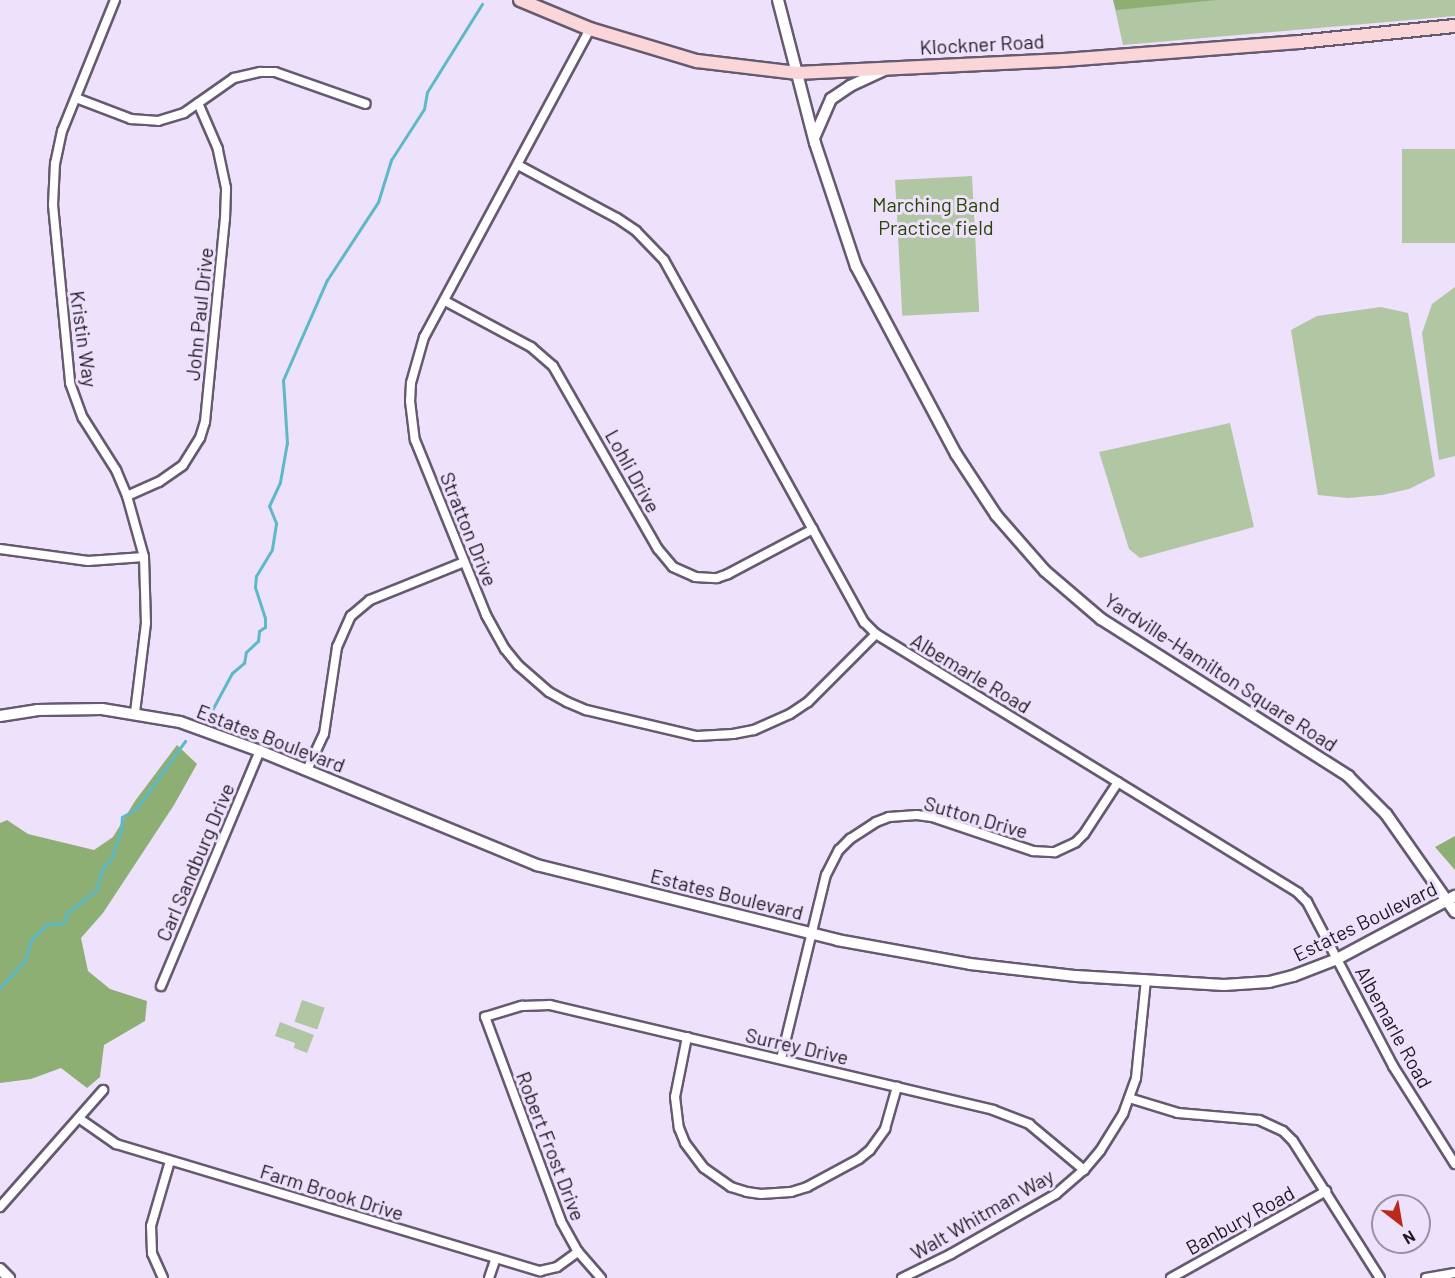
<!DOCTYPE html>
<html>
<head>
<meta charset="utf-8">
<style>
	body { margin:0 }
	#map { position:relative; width:1455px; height:1278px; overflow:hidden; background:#eee1fc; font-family:Barlow,sans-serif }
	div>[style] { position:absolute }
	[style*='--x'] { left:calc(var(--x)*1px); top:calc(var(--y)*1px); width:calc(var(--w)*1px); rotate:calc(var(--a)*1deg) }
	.green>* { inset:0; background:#b1c6a2; transform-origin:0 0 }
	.forest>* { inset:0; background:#8eaf74 }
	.stream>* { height:3px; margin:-1.5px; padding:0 1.5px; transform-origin:1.5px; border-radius:1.5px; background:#5eb9c6 }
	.roads { filter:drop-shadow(2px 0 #655a70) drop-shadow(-2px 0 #655a70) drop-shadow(0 2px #655a70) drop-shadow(0 -2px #655a70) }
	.minor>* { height:8px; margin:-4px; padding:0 4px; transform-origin:4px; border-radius:4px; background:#fff }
	.tertiary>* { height:10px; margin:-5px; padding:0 5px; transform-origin:5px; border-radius:5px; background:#fff }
	.secondary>* { height:12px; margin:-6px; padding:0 6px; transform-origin:6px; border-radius:6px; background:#fad6d9 }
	span { translate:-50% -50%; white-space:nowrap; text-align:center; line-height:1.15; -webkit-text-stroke:6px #eee1fc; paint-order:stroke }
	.street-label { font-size:20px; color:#1e1922 }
	.park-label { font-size:20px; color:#264402 }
	.north { position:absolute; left:1371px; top:1194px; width:60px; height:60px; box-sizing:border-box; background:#eee1fc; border:2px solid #9b91a5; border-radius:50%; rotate:149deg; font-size:16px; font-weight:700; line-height:24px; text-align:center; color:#1e1922 }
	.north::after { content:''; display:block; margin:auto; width:21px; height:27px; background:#b82b1c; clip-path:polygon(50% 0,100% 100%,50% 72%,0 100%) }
</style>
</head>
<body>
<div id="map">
	<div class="green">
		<div style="clip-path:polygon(1113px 0,1455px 0,1455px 16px,1123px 45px)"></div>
		<div style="left:1455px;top:149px;width:94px;height:53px;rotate:90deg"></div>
		<div style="left:972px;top:176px;width:136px;height:77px;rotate:87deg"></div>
		<div style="clip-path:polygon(1455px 287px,1455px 456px,1439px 460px,1422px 333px,1432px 304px)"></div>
		<div style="clip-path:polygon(1381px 307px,1408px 313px,1435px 476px,1409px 489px,1382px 495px,1348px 498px,1318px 495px,1291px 330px,1317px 316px)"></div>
		<div style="clip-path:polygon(1230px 423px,1254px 527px,1140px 558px,1129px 549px,1099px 452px)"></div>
		<div style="left:302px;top:1000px;width:24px;height:23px;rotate:19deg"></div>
		<div style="clip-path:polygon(280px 1022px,314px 1035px,307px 1053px,294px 1048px,295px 1043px,275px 1036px)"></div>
	</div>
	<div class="forest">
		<div style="clip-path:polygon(1113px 0,1217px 0,1116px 10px)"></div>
		<div style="clip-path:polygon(177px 745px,197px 764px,174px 805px,103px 913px,81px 938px,88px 971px,110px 989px,147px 1001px,145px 1021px,104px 1045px,100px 1077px,87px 1088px,61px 1068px,31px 1079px,0 1083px,0 823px,7px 820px,28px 834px,94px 850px,113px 837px,135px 801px)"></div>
		<div style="clip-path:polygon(1455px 836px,1455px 870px,1435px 847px)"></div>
	</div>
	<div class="stream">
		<div style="--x:212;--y:710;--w:42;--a:-61.6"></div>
		<div style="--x:232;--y:673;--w:16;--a:-40"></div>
		<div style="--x:244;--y:663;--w:11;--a:-80"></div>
		<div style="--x:246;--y:652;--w:16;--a:-43"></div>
		<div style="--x:258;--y:641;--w:10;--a:-84"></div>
		<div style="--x:259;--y:631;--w:7;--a:-34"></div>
		<div style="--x:265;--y:627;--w:9;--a:-90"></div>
		<div style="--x:265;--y:618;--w:33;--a:-108"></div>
		<div style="--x:255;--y:587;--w:11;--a:-85"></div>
		<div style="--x:256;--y:576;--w:31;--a:-59"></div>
		<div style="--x:272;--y:549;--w:26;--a:-81"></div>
		<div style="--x:276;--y:523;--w:18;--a:-112"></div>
		<div style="--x:269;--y:506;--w:26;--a:-65"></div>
		<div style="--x:280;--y:482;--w:40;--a:-80"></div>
		<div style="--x:287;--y:443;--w:63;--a:-93.6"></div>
		<div style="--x:283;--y:380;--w:109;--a:-66.3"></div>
		<div style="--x:327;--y:280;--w:93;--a:-56.8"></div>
		<div style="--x:378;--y:202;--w:44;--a:-72.8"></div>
		<div style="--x:391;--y:160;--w:61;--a:-57.1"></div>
		<div style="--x:424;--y:109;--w:17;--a:-80"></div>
		<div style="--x:427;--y:92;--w:104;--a:-58"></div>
		<div style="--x:0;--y:988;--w:38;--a:-48"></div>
		<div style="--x:25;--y:960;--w:23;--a:-72"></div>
		<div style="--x:32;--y:938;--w:21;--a:-41"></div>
		<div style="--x:48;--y:924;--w:12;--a:0"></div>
		<div style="--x:60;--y:924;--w:7;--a:-34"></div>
		<div style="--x:66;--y:920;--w:6;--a:-90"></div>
		<div style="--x:66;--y:914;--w:40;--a:-39"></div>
		<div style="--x:97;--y:889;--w:21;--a:-76"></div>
		<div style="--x:102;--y:869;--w:16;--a:-50"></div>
		<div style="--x:112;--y:857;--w:28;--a:-72"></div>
		<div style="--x:121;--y:830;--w:13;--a:-86"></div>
		<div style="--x:122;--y:817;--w:16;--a:-30"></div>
		<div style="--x:136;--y:809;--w:84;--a:-54.2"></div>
	</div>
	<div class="roads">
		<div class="minor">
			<div style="--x:115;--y:0;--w:141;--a:112"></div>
			<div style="--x:62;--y:131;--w:33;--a:102"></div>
			<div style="--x:55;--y:163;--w:42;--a:92.7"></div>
			<div style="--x:53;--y:205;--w:179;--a:84.5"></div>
			<div style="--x:70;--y:383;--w:37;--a:70"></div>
			<div style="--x:83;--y:418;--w:62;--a:57.6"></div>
			<div style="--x:116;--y:470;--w:28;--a:67"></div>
			<div style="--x:127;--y:496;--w:63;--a:74.4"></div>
			<div style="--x:144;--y:557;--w:66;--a:88.3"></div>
			<div style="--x:146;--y:623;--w:91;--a:97"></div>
			<div style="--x:590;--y:29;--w:350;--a:118.3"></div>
			<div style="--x:424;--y:337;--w:48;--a:105.8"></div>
			<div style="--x:411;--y:383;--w:18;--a:93"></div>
			<div style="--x:410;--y:401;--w:39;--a:83"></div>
			<div style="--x:415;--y:440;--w:189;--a:67.9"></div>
			<div style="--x:486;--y:615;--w:39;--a:61"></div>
			<div style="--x:505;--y:649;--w:21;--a:51"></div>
			<div style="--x:518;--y:665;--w:41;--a:41.1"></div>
			<div style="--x:549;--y:692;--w:21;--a:29"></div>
			<div style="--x:567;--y:702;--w:21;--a:23"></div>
			<div style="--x:586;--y:710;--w:114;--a:13.2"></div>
			<div style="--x:697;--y:736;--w:36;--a:-3"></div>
			<div style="--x:733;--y:734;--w:21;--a:-11"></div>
			<div style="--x:754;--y:730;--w:39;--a:-24"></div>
			<div style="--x:790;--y:714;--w:22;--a:-34"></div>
			<div style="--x:808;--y:702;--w:96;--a:-45"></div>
			<div style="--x:76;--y:98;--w:59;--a:20.9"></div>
			<div style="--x:131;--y:119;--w:27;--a:4"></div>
			<div style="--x:158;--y:121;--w:27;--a:-17"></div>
			<div style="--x:184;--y:113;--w:61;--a:-35"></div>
			<div style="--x:234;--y:78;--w:27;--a:-13"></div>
			<div style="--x:260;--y:72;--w:15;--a:0"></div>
			<div style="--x:275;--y:72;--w:96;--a:19.4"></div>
			<div style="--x:518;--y:165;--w:112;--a:28.2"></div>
			<div style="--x:617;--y:218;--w:23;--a:34"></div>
			<div style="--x:636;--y:231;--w:40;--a:46"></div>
			<div style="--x:664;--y:260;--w:414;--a:61.1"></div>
			<div style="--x:864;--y:622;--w:17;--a:45"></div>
			<div style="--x:876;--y:634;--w:495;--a:31.5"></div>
			<div style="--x:1298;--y:893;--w:13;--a:45"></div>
			<div style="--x:1307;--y:902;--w:185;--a:62.3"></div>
			<div style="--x:1393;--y:1066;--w:116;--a:57.7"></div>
			<div style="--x:445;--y:301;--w:98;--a:28.1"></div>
			<div style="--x:531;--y:347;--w:29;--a:41"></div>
			<div style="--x:553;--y:366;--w:211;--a:60.2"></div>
			<div style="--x:658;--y:549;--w:23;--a:50"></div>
			<div style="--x:673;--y:567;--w:24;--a:24"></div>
			<div style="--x:695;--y:577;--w:22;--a:3"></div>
			<div style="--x:717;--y:578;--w:12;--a:-20"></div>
			<div style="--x:728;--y:574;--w:96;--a:-27.9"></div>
			<div style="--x:127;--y:496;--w:35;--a:-24"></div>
			<div style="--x:159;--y:482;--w:29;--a:-35"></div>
			<div style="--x:183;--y:465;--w:32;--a:-58"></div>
			<div style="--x:200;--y:438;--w:17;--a:-73"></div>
			<div style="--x:205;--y:422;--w:204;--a:-84.4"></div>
			<div style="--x:225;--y:219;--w:31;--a:-88"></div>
			<div style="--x:226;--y:188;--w:40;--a:-102"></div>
			<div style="--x:218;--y:149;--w:50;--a:-113.5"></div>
			<div style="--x:0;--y:549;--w:89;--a:7.8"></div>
			<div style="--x:88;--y:561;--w:56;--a:-4.1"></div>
			<div style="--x:307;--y:770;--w:40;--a:-65"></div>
			<div style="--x:324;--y:734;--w:88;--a:-81.5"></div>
			<div style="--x:337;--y:647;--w:34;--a:-66"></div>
			<div style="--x:351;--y:616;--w:25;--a:-40"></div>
			<div style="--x:370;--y:600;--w:101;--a:-22"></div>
			<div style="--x:161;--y:986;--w:255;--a:-67.2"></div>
			<div style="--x:687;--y:1037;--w:61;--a:101.3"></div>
			<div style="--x:675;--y:1097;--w:31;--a:83"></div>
			<div style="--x:679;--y:1128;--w:16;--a:68"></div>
			<div style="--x:685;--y:1143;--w:31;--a:53"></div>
			<div style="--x:704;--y:1168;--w:33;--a:35"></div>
			<div style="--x:731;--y:1187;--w:17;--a:17"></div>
			<div style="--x:747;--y:1192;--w:14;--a:8"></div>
			<div style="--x:761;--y:1194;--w:30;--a:-4"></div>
			<div style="--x:791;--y:1192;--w:17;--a:-17"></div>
			<div style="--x:807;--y:1187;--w:59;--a:-28.3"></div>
			<div style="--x:859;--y:1159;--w:14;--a:-39"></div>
			<div style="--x:870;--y:1150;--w:26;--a:-54"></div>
			<div style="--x:885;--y:1129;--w:44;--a:-74.1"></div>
			<div style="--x:781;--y:1059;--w:189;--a:-76.3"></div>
			<div style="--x:826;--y:875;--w:28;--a:-63"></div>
			<div style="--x:839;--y:850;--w:16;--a:-45"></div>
			<div style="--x:850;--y:839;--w:31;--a:-33"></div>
			<div style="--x:876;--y:822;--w:14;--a:-21"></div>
			<div style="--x:889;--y:817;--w:28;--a:-4"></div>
			<div style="--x:917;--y:815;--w:15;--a:8"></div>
			<div style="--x:932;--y:817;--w:107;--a:18.6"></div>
			<div style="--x:1033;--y:851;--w:22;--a:3"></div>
			<div style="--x:1055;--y:852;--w:23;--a:-25"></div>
			<div style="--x:1076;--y:842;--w:11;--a:-45"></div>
			<div style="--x:1084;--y:834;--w:62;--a:-56.8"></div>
			<div style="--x:1129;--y:1098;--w:51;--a:17"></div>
			<div style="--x:1178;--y:1113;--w:81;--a:4.9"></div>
			<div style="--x:1259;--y:1120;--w:26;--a:25"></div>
			<div style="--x:1283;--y:1131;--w:14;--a:45"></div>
			<div style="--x:1293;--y:1141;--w:162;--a:57.6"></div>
			<div style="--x:80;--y:1119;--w:44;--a:34.8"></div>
			<div style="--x:116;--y:1144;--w:443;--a:16.7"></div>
			<div style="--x:540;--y:1271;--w:17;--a:-13"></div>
			<div style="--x:557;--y:1267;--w:26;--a:-36"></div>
			<div style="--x:0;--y:1207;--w:156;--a:-48.6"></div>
			<div style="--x:163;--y:1278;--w:27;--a:-114"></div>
			<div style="--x:152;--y:1253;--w:27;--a:-92"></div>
			<div style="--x:151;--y:1226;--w:68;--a:-73.7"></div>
			<div style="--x:489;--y:1278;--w:21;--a:-71"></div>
			<div style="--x:601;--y:1278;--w:35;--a:-131"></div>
			<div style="--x:578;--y:1252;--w:35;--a:-119"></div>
			<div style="--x:561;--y:1221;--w:218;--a:-110.4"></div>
			<div style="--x:485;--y:1017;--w:39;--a:-17"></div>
			<div style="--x:522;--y:1006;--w:28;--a:-2"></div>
			<div style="--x:550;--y:1005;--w:455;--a:13.3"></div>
			<div style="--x:993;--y:1110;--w:39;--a:21"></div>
			<div style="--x:1029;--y:1124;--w:72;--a:39.9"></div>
			<div style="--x:902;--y:1278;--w:55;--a:-26.1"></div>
			<div style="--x:951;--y:1254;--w:121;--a:-29.7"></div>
			<div style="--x:1056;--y:1194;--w:37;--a:-41"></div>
			<div style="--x:1084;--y:1170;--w:25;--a:-50"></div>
			<div style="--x:1100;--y:1151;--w:44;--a:-58.1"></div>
			<div style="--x:1123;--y:1114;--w:38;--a:-70"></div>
			<div style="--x:1136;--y:1078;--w:99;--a:-84.2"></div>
			<div style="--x:1171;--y:1278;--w:178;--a:-29.3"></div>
			<div style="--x:1426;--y:1278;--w:29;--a:-10"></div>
		</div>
		<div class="tertiary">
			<div style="--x:778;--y:0;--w:148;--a:75.5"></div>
			<div style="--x:815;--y:143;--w:130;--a:71.6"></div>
			<div style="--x:856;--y:266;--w:213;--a:62"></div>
			<div style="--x:956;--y:454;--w:73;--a:56.7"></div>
			<div style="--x:996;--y:515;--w:74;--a:48.8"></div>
			<div style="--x:1045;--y:571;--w:74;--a:40.6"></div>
			<div style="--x:1101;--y:619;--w:293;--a:32.4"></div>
			<div style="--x:1348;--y:776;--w:54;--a:45"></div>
			<div style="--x:1386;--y:814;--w:120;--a:54.9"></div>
			<div style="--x:814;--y:138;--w:43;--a:-66.4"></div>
			<div style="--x:831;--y:99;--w:23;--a:-34"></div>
			<div style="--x:850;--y:86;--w:38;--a:-25"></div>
			<div style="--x:0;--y:716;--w:37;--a:-9"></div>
			<div style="--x:37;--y:710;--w:65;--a:-0.9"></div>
			<div style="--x:102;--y:709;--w:79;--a:9.5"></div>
			<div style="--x:180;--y:722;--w:85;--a:19.9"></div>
			<div style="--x:260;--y:751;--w:300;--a:22.4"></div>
			<div style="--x:537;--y:865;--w:309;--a:14"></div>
			<div style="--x:837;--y:940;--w:135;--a:10.2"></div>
			<div style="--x:970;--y:964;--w:107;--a:6.5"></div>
			<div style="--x:1076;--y:976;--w:148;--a:3.5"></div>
			<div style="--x:1224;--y:985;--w:45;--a:-3.8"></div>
			<div style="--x:1269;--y:982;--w:25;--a:-14"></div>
			<div style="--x:1293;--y:976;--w:47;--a:-21.1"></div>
			<div style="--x:1337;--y:959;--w:134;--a:-28.1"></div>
			<div style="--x:0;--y:1269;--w:13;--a:45"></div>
		</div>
		<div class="secondary">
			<div style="--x:520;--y:0;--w:76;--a:22.5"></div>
			<div style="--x:590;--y:29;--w:112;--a:16.7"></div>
			<div style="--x:697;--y:61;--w:101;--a:6.8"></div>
			<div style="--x:797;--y:73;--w:267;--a:-2.8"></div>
			<div style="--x:1064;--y:60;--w:236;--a:-4.4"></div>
			<div style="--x:1299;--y:42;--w:157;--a:-5.9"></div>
		</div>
	</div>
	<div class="street-label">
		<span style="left:982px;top:44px;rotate:-3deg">Klockner Road</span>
		<span style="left:199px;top:314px;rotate:-84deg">John Paul Drive</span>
		<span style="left:84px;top:339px;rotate:82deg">Kristin Way</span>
		<span style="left:633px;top:471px;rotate:61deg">Lohli Drive</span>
		<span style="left:469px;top:529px;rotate:68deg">Stratton Drive</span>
		<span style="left:1221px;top:672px;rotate:33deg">Yardville-Hamilton Square Road</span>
		<span style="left:971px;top:673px;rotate:31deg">Albemarle Road</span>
		<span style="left:271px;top:738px;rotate:21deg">Estates Boulevard</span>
		<span style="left:976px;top:817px;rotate:16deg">Sutton Drive</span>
		<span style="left:195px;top:862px;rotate:-67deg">Carl Sandburg Drive</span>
		<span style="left:727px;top:894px;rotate:14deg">Estates Boulevard</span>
		<span style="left:1365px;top:921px;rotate:-26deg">Estates Boulevard</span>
		<span style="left:1394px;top:1027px;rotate:61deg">Albemarle Road</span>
		<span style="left:797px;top:1046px;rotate:13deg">Surrey Drive</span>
		<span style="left:551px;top:1146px;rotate:69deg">Robert Frost Drive</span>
		<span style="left:332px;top:1192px;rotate:17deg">Farm Brook Drive</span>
		<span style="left:982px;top:1214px;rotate:-30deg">Walt Whitman Way</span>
		<span style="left:1240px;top:1220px;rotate:-29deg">Banbury Road</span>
	</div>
	<div class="park-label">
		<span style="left:936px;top:216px">Marching Band<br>Practice field</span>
	</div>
	<div class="north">N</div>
</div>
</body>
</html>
